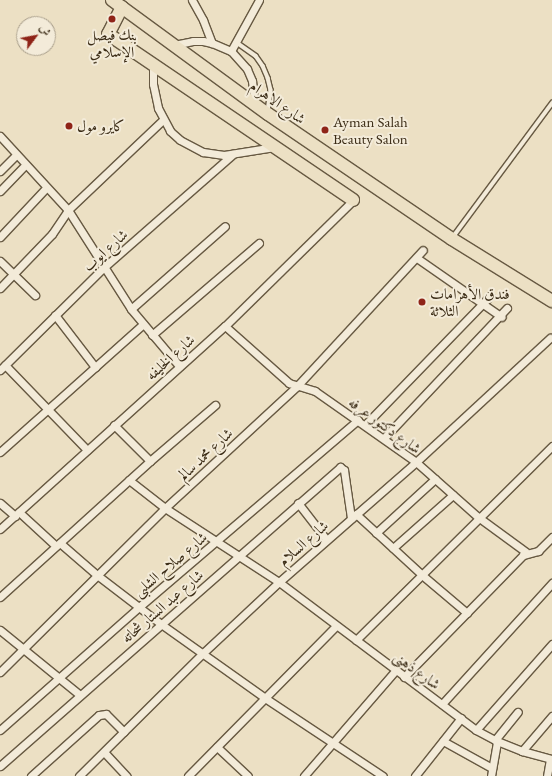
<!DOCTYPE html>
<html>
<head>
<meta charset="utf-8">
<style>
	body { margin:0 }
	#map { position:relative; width:552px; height:776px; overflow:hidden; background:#ece0c4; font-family:"EB Garamond",Amiri,serif }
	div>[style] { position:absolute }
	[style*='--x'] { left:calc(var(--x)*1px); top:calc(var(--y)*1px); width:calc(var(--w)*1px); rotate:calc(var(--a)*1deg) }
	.roads { filter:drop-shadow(1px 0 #675942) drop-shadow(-1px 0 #675942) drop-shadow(0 1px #675942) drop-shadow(0 -1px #675942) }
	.lane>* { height:3.5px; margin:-1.75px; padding:0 1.75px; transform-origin:1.75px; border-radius:1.75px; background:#f3ebd9 }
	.street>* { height:7px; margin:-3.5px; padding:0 3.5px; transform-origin:3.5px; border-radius:3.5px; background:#f3ebd9 }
	.primary>* { height:12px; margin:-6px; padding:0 6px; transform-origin:6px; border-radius:6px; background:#ece0c4 }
	.dots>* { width:11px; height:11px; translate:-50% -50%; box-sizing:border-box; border:2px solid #f3ebd9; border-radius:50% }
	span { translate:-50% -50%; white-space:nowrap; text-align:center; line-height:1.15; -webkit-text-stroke:4px #f3ebd9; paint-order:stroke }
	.poi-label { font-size:15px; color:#3b2c16 }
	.left { translate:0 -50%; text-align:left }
	.street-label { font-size:15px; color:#3b2c16 }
	.north { position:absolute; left:16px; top:16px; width:40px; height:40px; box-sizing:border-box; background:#f3ebd9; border:1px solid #a99f8b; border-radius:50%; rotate:58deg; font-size:11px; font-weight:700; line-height:16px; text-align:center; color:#3b2c16 }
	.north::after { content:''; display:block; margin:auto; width:14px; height:18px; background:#8f2418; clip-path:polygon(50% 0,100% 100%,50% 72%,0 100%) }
</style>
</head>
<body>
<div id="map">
	<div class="roads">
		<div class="lane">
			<div style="--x:236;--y:42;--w:24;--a:35"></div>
			<div style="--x:256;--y:56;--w:12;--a:55"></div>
			<div style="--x:263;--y:66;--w:13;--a:67"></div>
			<div style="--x:268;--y:78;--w:12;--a:76"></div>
			<div style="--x:271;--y:90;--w:21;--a:98"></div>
			<div style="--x:453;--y:237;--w:167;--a:-53.5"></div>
		</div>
		<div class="street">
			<div style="--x:192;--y:0;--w:23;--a:61"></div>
			<div style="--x:203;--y:20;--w:25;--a:69"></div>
			<div style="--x:174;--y:45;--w:19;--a:-12"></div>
			<div style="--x:193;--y:41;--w:10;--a:0"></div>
			<div style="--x:203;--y:41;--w:9;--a:13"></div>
			<div style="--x:212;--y:43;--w:21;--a:23"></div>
			<div style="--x:231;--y:51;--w:24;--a:48"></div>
			<div style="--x:247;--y:69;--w:13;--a:67"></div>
			<div style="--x:252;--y:81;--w:24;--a:83"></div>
			<div style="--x:231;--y:51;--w:58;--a:-61.2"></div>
			<div style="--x:153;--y:65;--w:19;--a:90"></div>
			<div style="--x:153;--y:84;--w:25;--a:78"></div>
			<div style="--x:158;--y:108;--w:26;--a:62"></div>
			<div style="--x:170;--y:131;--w:13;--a:42"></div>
			<div style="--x:180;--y:140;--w:26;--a:28"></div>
			<div style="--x:203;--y:152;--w:21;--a:8"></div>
			<div style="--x:224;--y:155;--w:51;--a:-9.1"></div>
			<div style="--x:0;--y:136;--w:100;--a:47.4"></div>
			<div style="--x:68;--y:210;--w:117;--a:57.5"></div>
			<div style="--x:131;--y:309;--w:75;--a:49.9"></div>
			<div style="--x:0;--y:171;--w:23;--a:-45"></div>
			<div style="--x:0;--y:191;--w:36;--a:-46"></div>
			<div style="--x:0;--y:237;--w:67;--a:-46.8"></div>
			<div style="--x:417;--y:258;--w:103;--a:34.8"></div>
			<div style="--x:0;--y:261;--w:49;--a:44.2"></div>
			<div style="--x:0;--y:288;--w:75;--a:-46.1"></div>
			<div style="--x:52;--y:234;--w:29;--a:-56"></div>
			<div style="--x:68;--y:210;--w:131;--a:-43.5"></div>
			<div style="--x:131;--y:309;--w:125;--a:-41.4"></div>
			<div style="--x:55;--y:315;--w:66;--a:52.4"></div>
			<div style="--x:225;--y:326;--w:86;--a:41.7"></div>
			<div style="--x:289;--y:383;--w:27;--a:17"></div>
			<div style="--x:315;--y:391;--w:123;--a:35.1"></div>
			<div style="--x:416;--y:462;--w:83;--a:41.6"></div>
			<div style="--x:478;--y:517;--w:59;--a:36.1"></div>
			<div style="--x:152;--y:335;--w:141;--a:-40.7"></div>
			<div style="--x:5;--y:365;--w:118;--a:46"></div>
			<div style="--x:0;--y:370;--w:145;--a:-44.7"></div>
			<div style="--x:103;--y:268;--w:173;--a:-41.2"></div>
			<div style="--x:114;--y:425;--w:51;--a:45"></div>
			<div style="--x:365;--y:425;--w:180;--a:-45.9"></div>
			<div style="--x:384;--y:438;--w:179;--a:-46.6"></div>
			<div style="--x:0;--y:452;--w:192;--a:-41.8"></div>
			<div style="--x:129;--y:480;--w:46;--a:37.9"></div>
			<div style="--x:165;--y:508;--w:136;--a:33"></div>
			<div style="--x:279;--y:582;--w:246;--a:36.9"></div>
			<div style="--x:476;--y:730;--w:24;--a:28"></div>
			<div style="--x:497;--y:741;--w:27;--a:22"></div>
			<div style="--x:522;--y:751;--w:31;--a:15"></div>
			<div style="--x:0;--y:503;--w:20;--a:41"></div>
			<div style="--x:298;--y:503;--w:46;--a:52.1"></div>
			<div style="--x:19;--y:512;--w:50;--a:42.6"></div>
			<div style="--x:356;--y:514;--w:90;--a:42.7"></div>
			<div style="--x:422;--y:575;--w:59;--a:40.2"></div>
			<div style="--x:0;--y:529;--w:303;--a:-42.1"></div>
			<div style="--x:225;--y:326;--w:180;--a:-44.5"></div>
			<div style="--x:376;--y:533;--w:80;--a:-42.5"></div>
			<div style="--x:60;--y:543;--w:49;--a:40.9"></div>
			<div style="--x:97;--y:575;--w:81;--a:37.4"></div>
			<div style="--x:161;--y:624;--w:128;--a:35.4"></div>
			<div style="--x:265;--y:698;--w:141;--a:33.5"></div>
			<div style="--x:393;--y:548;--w:80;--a:-41.5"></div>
			<div style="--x:0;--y:597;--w:202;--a:-42.2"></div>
			<div style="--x:150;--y:461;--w:86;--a:-40.7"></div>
			<div style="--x:0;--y:630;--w:103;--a:39.1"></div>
			<div style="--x:356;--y:640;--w:276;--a:-44.7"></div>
			<div style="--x:0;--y:672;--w:233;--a:-44.8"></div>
			<div style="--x:165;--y:508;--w:180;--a:-42.7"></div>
			<div style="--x:297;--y:386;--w:185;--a:-47.2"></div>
			<div style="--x:404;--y:677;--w:170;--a:-45.7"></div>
			<div style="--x:523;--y:555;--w:16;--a:-15"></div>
			<div style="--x:538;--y:551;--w:20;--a:-45"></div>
			<div style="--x:442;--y:704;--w:164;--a:-47.7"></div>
			<div style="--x:0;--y:730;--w:186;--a:-41.5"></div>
			<div style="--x:139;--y:607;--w:288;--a:-40.5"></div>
			<div style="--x:476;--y:730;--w:115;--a:-48.5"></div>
			<div style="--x:495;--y:740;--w:36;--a:-51"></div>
			<div style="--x:443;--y:741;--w:56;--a:28.9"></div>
			<div style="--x:217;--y:747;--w:42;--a:43.1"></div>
			<div style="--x:522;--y:751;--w:46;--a:-49.4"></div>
			<div style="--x:104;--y:752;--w:33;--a:47"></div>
			<div style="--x:0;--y:766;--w:453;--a:-41.3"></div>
			<div style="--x:340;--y:467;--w:5;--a:37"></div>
			<div style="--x:344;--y:470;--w:49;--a:81.7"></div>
			<div style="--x:31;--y:776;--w:91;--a:-41.9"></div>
			<div style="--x:99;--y:715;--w:7;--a:-8"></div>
			<div style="--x:106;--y:714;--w:25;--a:45"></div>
			<div style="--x:79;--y:776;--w:175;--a:-44.8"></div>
			<div style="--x:203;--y:653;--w:104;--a:-43.1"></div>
			<div style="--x:279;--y:582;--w:182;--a:-41.2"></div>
			<div style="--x:416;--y:462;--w:183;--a:-42.8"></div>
			<div style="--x:188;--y:776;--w:211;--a:-45.4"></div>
			<div style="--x:304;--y:776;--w:139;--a:-49.1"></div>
			<div style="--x:415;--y:776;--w:74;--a:-51.6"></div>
			<div style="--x:491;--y:776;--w:36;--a:-80"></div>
			<div style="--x:547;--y:776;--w:17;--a:-80"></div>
		</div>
		<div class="primary">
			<div style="--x:112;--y:0;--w:193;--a:36.2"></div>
			<div style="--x:268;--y:114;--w:222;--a:34.2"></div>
			<div style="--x:452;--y:239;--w:118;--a:31.8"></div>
			<div style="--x:122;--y:7;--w:30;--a:117"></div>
			<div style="--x:108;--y:34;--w:296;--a:34.1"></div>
		</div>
	</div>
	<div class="dots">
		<div style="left:112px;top:19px;background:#8f2418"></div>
		<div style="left:69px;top:126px;background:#8f2418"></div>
		<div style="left:325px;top:130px;background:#8f2418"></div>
		<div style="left:422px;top:302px;background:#8f2418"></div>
	</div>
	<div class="poi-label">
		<span style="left:112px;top:43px">بنك فيصل<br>الإسلامي</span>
		<span class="left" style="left:333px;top:130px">Ayman Salah<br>Beauty Salon</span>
		<span class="left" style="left:77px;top:126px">كايرو مول</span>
		<span class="left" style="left:430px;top:302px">فندق الأهرامات<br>الثلاثة</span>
	</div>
	<div class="street-label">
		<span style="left:278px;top:102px;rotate:35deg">شارع الاهرام</span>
		<span style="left:105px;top:250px;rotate:-42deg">شارع ايوب</span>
		<span style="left:170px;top:357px;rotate:-42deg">شارع الخليفه</span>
		<span style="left:385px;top:425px;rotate:36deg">شارع دكتور عرفه</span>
		<span style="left:205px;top:454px;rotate:-43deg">شارع محمد سالم</span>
		<span style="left:303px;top:543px;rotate:-41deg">شارع السلام</span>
		<span style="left:170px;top:564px;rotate:-40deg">شارع صلاح الشلبى</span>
		<span style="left:162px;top:606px;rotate:-41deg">شارع عبد الستار شحاته</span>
		<span style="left:417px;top:670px;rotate:36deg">شارع ذهنى</span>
	</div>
	<div class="north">ش</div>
</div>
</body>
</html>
